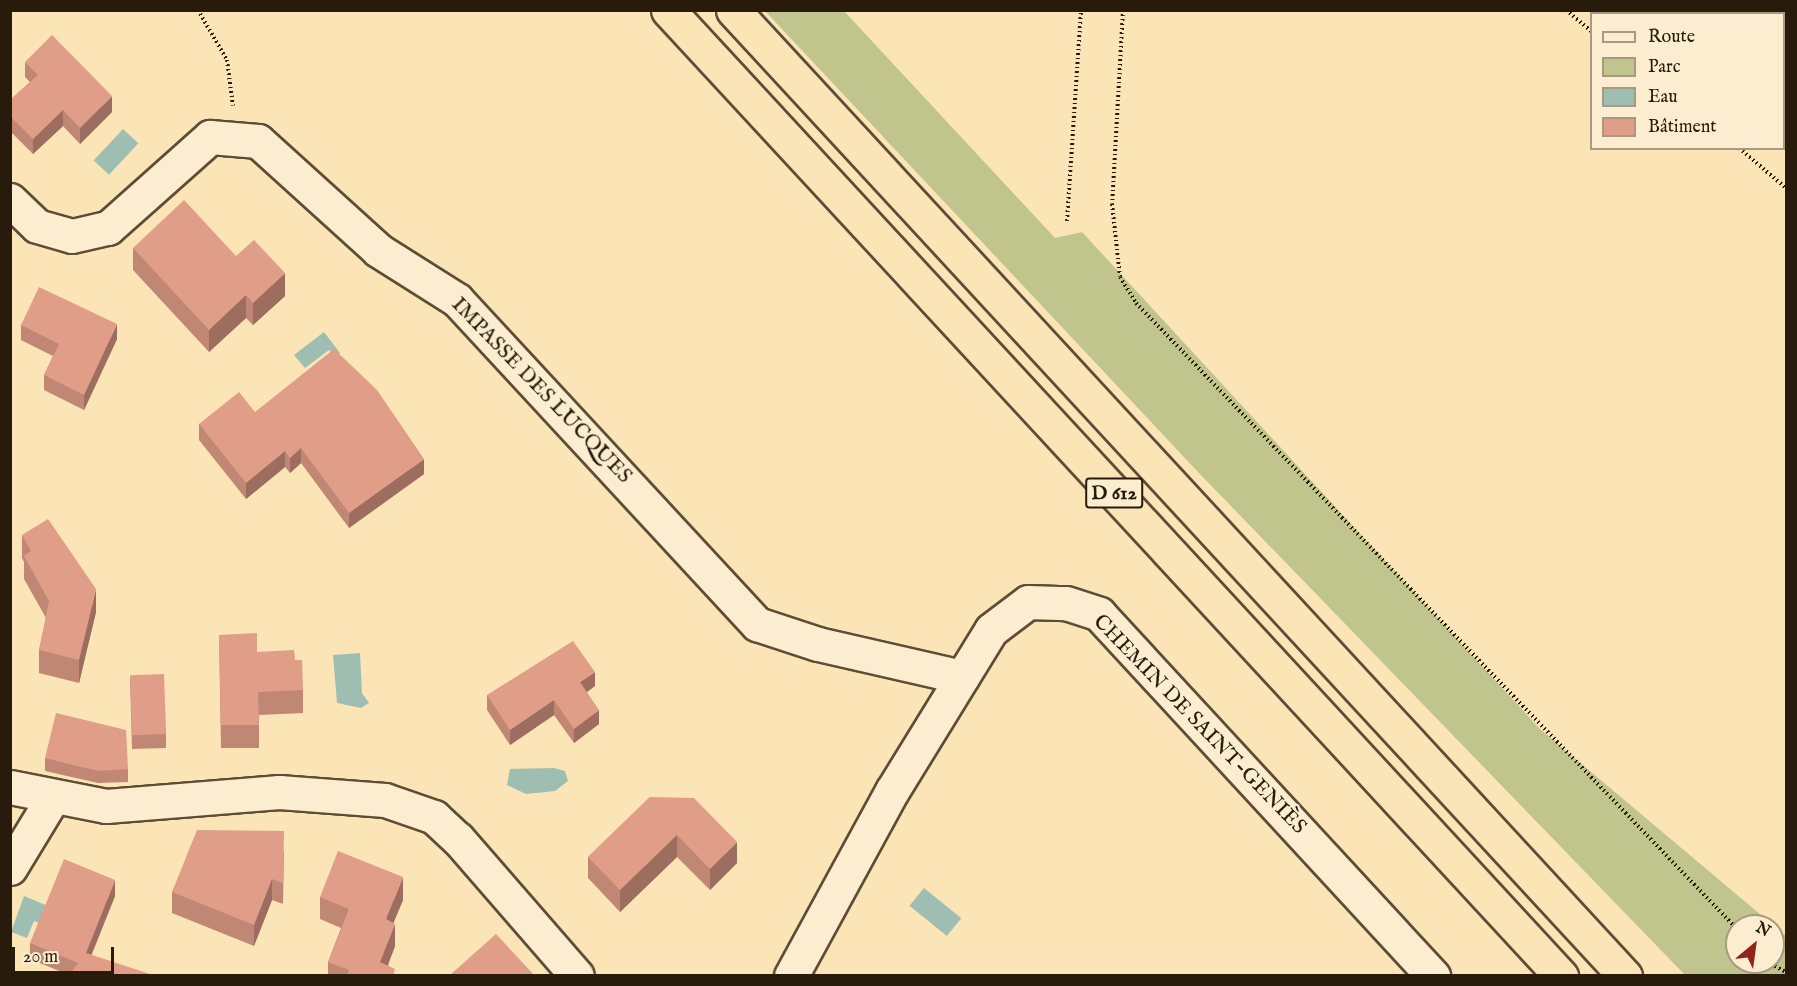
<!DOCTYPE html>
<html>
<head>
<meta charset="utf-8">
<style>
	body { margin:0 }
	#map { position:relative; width:1797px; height:986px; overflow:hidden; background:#fbe4b6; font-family:"IM FELL English",serif }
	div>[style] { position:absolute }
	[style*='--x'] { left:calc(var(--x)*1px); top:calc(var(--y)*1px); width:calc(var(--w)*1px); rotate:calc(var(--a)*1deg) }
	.green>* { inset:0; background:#c0c48d }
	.water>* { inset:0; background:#9fbeb2; transform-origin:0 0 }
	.path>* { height:4px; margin-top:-2px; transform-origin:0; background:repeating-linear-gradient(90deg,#291b0c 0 1.5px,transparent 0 4.5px) }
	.roads { filter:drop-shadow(2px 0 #5e4d36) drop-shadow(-2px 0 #5e4d36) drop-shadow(0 2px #5e4d36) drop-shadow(0 -2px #5e4d36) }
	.street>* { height:33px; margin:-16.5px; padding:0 16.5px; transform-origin:16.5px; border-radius:16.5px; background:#fcedd0 }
	.highway>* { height:33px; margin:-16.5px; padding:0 16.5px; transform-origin:16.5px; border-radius:16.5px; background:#fbe4b6 }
	.wall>* { inset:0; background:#c18775 }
	.shaded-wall>* { inset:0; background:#9d6e5f }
	.building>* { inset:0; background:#e09d88; transform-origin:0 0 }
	span { translate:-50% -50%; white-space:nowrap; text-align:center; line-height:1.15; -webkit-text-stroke:4.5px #fcedd0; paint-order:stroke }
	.shield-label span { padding:2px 4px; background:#fcedd0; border:2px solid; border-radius:4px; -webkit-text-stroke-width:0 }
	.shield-label { font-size:20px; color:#291b0c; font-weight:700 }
	.street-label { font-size:21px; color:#291b0c }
	.frame { position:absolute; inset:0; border:12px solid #291b0c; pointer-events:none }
	.legend { position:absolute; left:1590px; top:12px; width:195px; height:138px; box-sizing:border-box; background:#fcedd0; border:2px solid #a89982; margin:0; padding:8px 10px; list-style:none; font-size:18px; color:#291b0c }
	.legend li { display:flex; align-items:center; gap:12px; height:30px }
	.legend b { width:30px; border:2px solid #a89982 }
	.north { position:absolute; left:1725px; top:914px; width:60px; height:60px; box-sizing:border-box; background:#fcedd0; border:2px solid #a89982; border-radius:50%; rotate:29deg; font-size:16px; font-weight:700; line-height:24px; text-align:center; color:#291b0c }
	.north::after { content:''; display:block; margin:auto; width:21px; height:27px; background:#8f2418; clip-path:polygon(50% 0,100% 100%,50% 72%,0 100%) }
	.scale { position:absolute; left:12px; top:947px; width:102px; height:27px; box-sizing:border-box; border:3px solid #291b0c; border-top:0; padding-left:8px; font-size:18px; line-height:21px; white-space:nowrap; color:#291b0c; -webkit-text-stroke:4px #fcedd0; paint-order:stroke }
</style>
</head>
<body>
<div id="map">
	<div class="green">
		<div style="clip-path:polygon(evenodd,765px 11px,844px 11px,1055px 238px,1082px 232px,1540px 729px,1786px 936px,1786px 975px,1685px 975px,1199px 473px,765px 11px,1737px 926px,1773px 926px,1773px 962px,1737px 962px,1737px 926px)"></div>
	</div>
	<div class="water">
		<div style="left:123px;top:129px;width:21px;height:43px;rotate:43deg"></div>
		<div style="clip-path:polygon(324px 332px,340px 353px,335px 357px,329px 350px,305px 368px,294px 355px)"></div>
		<div style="clip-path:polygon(360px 653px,362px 693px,369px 703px,361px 708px,337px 703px,333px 655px)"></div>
		<div style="clip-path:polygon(554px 768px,565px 771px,568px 781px,555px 791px,526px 794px,507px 785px,510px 769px)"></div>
		<div style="left:924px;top:888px;width:48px;height:23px;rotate:39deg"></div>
		<div style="clip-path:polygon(24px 896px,53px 908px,46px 926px,34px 921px,27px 938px,11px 932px)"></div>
	</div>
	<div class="path">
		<div style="--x:198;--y:10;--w:58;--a:59.9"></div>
		<div style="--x:227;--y:60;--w:46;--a:82.6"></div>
		<div style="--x:1123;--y:10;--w:194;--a:93.2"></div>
		<div style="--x:1112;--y:204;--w:73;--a:83.7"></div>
		<div style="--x:1120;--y:277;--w:31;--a:58"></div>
		<div style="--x:1136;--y:303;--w:868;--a:46.17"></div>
		<div style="--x:1566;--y:10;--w:34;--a:40"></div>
		<div style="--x:1662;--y:10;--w:5;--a:53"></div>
		<div style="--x:1784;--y:124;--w:4;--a:56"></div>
		<div style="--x:1739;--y:148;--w:62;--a:40.4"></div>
		<div style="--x:1067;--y:221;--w:211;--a:-86.2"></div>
		<div style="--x:1767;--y:962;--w:21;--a:28"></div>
	</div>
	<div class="roads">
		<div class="street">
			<div style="--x:10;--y:200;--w:37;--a:44"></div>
			<div style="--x:37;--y:226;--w:36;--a:16"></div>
			<div style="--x:72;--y:236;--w:37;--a:-13"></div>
			<div style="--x:108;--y:228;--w:137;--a:-41.7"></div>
			<div style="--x:210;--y:137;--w:48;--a:4.8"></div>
			<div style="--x:258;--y:141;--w:162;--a:42.2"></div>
			<div style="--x:378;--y:250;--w:93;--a:32.3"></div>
			<div style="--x:457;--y:300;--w:442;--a:47.2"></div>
			<div style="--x:757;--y:624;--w:64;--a:18.2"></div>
			<div style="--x:818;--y:644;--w:148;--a:12.9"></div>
			<div style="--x:10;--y:787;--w:98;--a:11.2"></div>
			<div style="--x:106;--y:806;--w:174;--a:-4.6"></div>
			<div style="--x:279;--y:792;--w:106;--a:4.3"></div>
			<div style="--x:385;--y:800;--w:52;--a:19.1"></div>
			<div style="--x:434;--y:817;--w:33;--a:43"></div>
			<div style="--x:458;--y:839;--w:181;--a:49"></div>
			<div style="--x:10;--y:868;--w:81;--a:-58.7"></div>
			<div style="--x:791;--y:976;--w:211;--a:-61.4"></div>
			<div style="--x:892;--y:791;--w:189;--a:-58.4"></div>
			<div style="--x:991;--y:630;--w:46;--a:-37.1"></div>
			<div style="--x:1028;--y:602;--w:38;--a:2"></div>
			<div style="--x:1066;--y:603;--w:35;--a:18"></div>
			<div style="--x:1099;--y:614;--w:493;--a:47.3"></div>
		</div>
		<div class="highway">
			<div style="--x:668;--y:10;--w:1316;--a:47.25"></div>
			<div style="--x:733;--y:10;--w:1315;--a:47.28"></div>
		</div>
	</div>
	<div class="wall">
		<div style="clip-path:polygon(25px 62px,112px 112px,80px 144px,63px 126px,33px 154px,10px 131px,10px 100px,30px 82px,25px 77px)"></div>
		<div style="clip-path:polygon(133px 248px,236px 256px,285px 296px,253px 325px,246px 318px,209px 352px,133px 270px)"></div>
		<div style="clip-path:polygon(21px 325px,117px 339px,84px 410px,44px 390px,44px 375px,53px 356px,21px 340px)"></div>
		<div style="clip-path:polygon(255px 412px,424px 474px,349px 528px,301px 463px,290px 473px,285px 467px,246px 499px,199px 440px,199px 424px)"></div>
		<div style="clip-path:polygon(22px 535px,96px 612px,79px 683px,39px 673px,39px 650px,46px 618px,24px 579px,24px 562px,22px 558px)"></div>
		<div style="clip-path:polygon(219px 635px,257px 652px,295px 660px,303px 690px,303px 713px,259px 715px,259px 748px,221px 748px)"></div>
		<div style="clip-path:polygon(130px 677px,166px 734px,166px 748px,132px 749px)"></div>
		<div style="clip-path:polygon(595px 686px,587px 692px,599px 724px,574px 743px,554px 715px,510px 745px,487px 710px,487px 695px)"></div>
		<div style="clip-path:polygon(45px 758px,128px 769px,128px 782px,98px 783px,45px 771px)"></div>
		<div style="clip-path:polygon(650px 797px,737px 863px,710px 890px,677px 857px,620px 912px,588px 878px,588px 857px)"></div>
		<div style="clip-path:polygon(284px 852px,283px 904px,272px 900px,254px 946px,172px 913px,172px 892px)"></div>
		<div style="clip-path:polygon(115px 896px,92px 954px,69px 975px,30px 959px,30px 943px)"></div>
		<div style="clip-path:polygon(320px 897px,403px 900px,393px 923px,395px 946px,388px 965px,395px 975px,328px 975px,328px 962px,341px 928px,320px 919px)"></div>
	</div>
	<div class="shaded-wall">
		<div style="clip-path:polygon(112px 96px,112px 112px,80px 144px,80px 128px)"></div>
		<div style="clip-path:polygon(63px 110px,63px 126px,33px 154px,33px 139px)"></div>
		<div style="clip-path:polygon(285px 273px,285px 296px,253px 325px,253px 303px)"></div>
		<div style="clip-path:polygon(246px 295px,246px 318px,209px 352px,209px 330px)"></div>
		<div style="clip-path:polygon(117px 324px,117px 339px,84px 410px,84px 395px)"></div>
		<div style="clip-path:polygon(301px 448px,301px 463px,290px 473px,290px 458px)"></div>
		<div style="clip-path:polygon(285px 451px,285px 467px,246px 499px,246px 483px)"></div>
		<div style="clip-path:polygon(424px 459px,424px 474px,349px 528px,349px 513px)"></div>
		<div style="clip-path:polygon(96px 589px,96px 612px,79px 683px,79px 660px)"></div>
		<div style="clip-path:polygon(595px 672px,595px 686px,580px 697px,580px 682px)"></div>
		<div style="clip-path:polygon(554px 700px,554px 715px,510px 745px,510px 730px)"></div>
		<div style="clip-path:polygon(599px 710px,599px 724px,574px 743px,574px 729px)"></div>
		<div style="clip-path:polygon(677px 835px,677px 857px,620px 912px,620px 890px)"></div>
		<div style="clip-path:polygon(737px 842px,737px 863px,710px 890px,710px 869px)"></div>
		<div style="clip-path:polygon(403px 877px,403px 900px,386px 941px,386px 919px)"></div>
		<div style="clip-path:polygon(272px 879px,272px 900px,254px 946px,254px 925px)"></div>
		<div style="clip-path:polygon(115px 880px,115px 896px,86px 968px,86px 953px)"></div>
		<div style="clip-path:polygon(395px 924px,395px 946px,384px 975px,380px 962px)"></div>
	</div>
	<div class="building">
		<div style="clip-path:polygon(52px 35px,112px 96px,80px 128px,63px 110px,33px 139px,10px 116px,10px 100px,38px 75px,25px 62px)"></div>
		<div style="clip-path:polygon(184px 200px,236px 256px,254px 240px,285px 273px,253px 303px,246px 295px,209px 330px,133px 248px)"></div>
		<div style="clip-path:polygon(39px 287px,117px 324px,84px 395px,44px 375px,59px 344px,21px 325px)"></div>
		<div style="clip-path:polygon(334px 349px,377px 390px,424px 459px,349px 513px,301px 448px,290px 458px,285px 451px,246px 483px,199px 424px,239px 392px,255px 412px)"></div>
		<div style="clip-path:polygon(48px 519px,96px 589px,79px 660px,39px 650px,49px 601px,24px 556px,31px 551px,22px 535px)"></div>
		<div style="clip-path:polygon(257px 633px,257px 652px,294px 650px,295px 660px,302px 660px,303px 690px,258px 692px,259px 725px,221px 725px,219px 635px)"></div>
		<div style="clip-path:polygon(573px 641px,595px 672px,580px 682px,599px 710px,574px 729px,554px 700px,510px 730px,487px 695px)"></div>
		<div style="left:164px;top:674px;width:60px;height:34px;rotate:88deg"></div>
		<div style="clip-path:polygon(56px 713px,126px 730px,128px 769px,98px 771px,45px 758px)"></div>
		<div style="clip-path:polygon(650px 797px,694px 798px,737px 842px,710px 869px,677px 835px,620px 890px,588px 857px)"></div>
		<div style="clip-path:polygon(197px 830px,284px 831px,283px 883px,272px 879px,254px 925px,172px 892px)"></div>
		<div style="clip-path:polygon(338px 851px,403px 877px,386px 919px,395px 924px,380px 962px,395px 969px,393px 975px,347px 975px,349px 970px,328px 962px,349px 909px,320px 897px)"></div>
		<div style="clip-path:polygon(64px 859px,115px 880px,86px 953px,153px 975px,69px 975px,78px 963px,30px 943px)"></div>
		<div style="clip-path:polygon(496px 934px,534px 975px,450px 975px)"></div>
	</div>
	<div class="shield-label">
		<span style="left:1114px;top:493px">D 612</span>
	</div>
	<div class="street-label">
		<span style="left:541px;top:391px;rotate:46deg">IMPASSE DES LUCQUES</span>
		<span style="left:1199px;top:725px;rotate:46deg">CHEMIN DE SAINT-GENIÈS</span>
	</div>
	<div class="frame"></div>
	<ul class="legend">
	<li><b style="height:8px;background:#fcedd0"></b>Route</li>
	<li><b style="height:16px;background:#c0c48d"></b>Parc</li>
	<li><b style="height:16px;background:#9fbeb2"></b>Eau</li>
	<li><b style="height:16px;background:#e09d88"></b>Bâtiment</li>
	</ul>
	<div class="north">N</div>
	<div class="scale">20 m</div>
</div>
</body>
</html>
